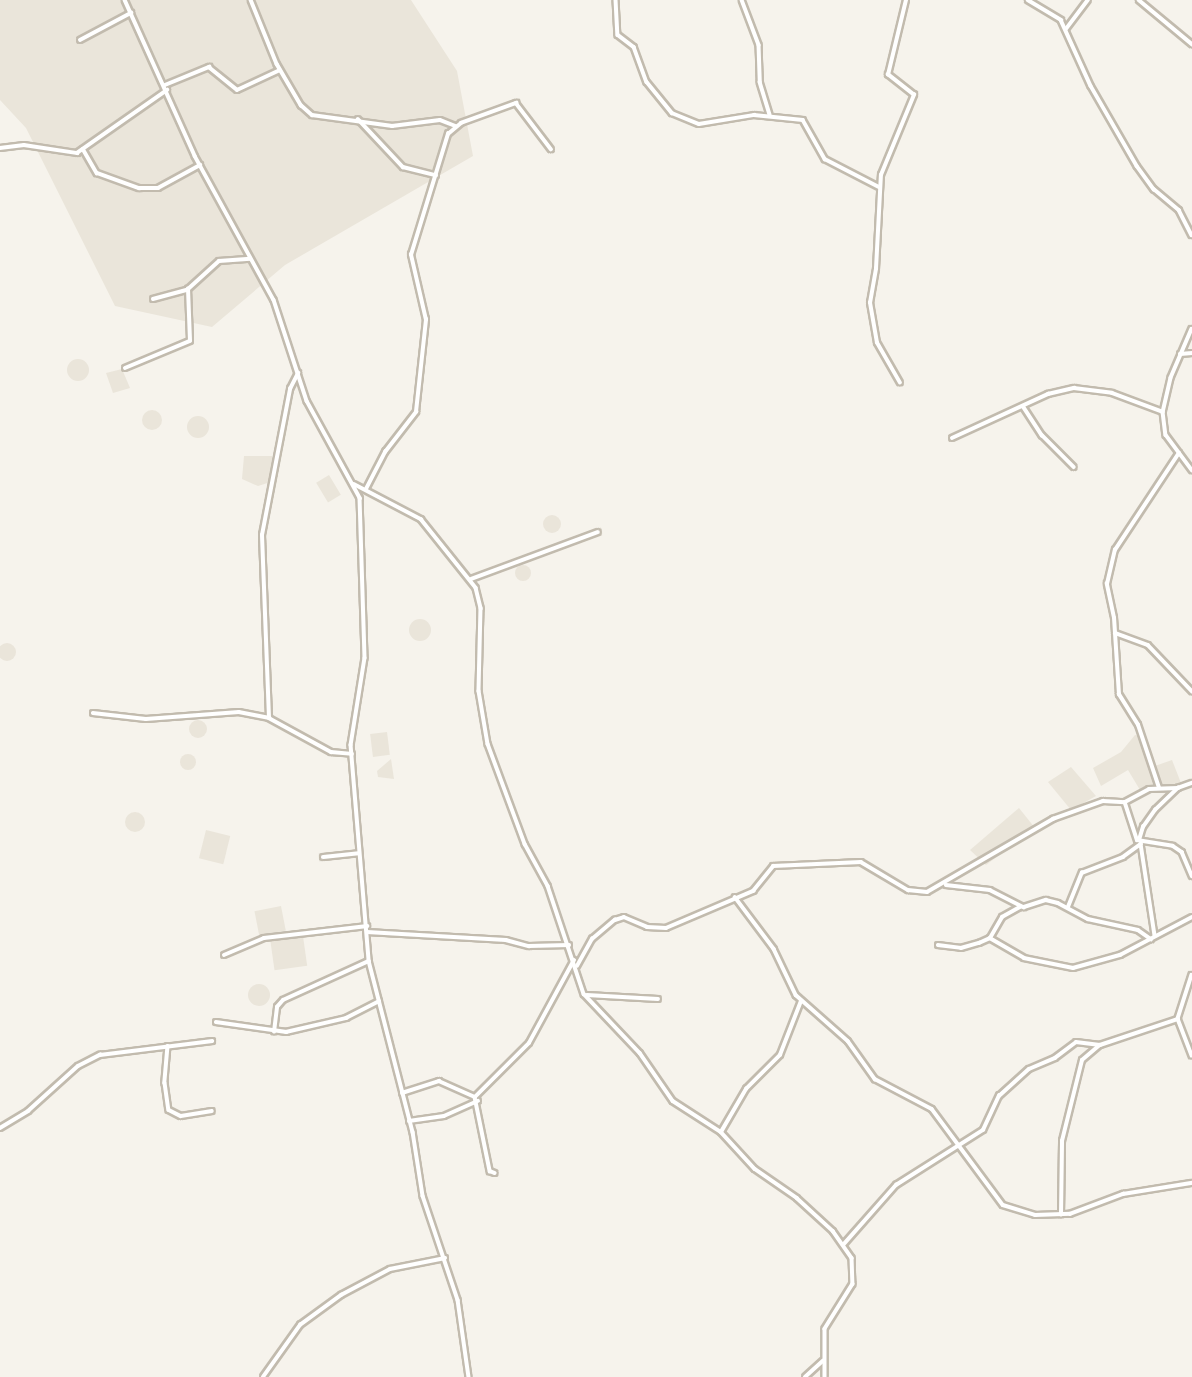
<!DOCTYPE html>
<html>
<head>
<meta charset="utf-8">
<style>
	body { margin:0 }
	#map { position:relative; width:1192px; height:1377px; overflow:hidden; background:#f6f3ec; font-family:"Archivo Narrow",sans-serif }
	div>[style] { position:absolute }
	[style*='--x'] { left:calc(var(--x)*1px); top:calc(var(--y)*1px); width:calc(var(--w)*1px); rotate:calc(var(--a)*1deg) }
	.residential>* { inset:0; background:#eae5da; transform-origin:0 0 }
	.round { border-radius:50% }
	.roads { filter:drop-shadow(2px 0 #c2bbae) drop-shadow(-2px 0 #c2bbae) drop-shadow(0 2px #c2bbae) drop-shadow(0 -2px #c2bbae) }
	.minor>* { height:3.5px; margin:-1.75px; padding:0 1.75px; transform-origin:1.75px; border-radius:1.75px; background:#fff }
	span { translate:-50% -50%; white-space:nowrap; text-align:center; line-height:1.15; -webkit-text-stroke:5px #fff; paint-order:stroke }
</style>
</head>
<body>
<div id="map">
	<div class="residential">
		<div style="clip-path:polygon(0 0,411px 0,457px 71px,473px 156px,285px 265px,212px 327px,115px 306px,26px 128px,0 100px)"></div>
		<div class="round" style="left:67px;top:359px;width:22px;height:22px"></div>
		<div style="clip-path:polygon(122px 369px,130px 388px,113px 393px,106px 373px)"></div>
		<div class="round" style="left:142px;top:410px;width:20px;height:20px"></div>
		<div class="round" style="left:187px;top:416px;width:22px;height:22px"></div>
		<div style="clip-path:polygon(244px 456px,272px 456px,277px 480px,258px 486px,242px 479px)"></div>
		<div style="left:329px;top:475px;width:23px;height:15px;rotate:59deg"></div>
		<div class="round" style="left:543px;top:515px;width:18px;height:18px"></div>
		<div class="round" style="left:515px;top:565px;width:16px;height:16px"></div>
		<div class="round" style="left:409px;top:619px;width:22px;height:22px"></div>
		<div class="round" style="left:-2px;top:643px;width:18px;height:18px"></div>
		<div class="round" style="left:189px;top:720px;width:18px;height:18px"></div>
		<div style="left:387px;top:732px;width:23px;height:17px;rotate:83deg"></div>
		<div style="clip-path:polygon(1135px 735px,1143px 736px,1144px 751px,1152px 767px,1172px 760px,1181px 783px,1140px 790px,1128px 770px,1101px 786px,1093px 768px,1121px 752px)"></div>
		<div class="round" style="left:180px;top:754px;width:16px;height:16px"></div>
		<div style="clip-path:polygon(391px 759px,394px 779px,378px 777px,377px 771px)"></div>
		<div style="clip-path:polygon(1071px 767px,1096px 796px,1071px 810px,1048px 782px)"></div>
		<div style="clip-path:polygon(1019px 808px,1035px 828px,986px 865px,970px 850px)"></div>
		<div class="round" style="left:125px;top:812px;width:20px;height:20px"></div>
		<div style="left:206px;top:830px;width:25px;height:29px;rotate:14deg"></div>
		<div style="left:281px;top:906px;width:25px;height:27px;rotate:79deg"></div>
		<div style="left:303px;top:936px;width:30px;height:33px;rotate:82deg"></div>
		<div class="round" style="left:248px;top:984px;width:22px;height:22px"></div>
	</div>
	<div class="roads">
		<div class="minor">
			<div style="--x:125;--y:0;--w:171;--a:65.8"></div>
			<div style="--x:195;--y:156;--w:164;--a:61.3"></div>
			<div style="--x:274;--y:300;--w:106;--a:71.9"></div>
			<div style="--x:307;--y:401;--w:111;--a:61.3"></div>
			<div style="--x:360;--y:498;--w:160;--a:88.2"></div>
			<div style="--x:365;--y:658;--w:88;--a:99.1"></div>
			<div style="--x:351;--y:745;--w:217;--a:85.2"></div>
			<div style="--x:369;--y:961;--w:177;--a:75.6"></div>
			<div style="--x:413;--y:1132;--w:65;--a:81.1"></div>
			<div style="--x:423;--y:1196;--w:110;--a:71.4"></div>
			<div style="--x:458;--y:1300;--w:78;--a:81.9"></div>
			<div style="--x:251;--y:0;--w:69;--a:67.9"></div>
			<div style="--x:277;--y:64;--w:48;--a:59.7"></div>
			<div style="--x:301;--y:105;--w:15;--a:42"></div>
			<div style="--x:312;--y:115;--w:81;--a:7.8"></div>
			<div style="--x:392;--y:126;--w:48;--a:-7.1"></div>
			<div style="--x:440;--y:120;--w:17;--a:21"></div>
			<div style="--x:616;--y:0;--w:35;--a:87"></div>
			<div style="--x:618;--y:35;--w:20;--a:37"></div>
			<div style="--x:634;--y:47;--w:37;--a:70"></div>
			<div style="--x:647;--y:82;--w:40;--a:51"></div>
			<div style="--x:672;--y:113;--w:29;--a:22"></div>
			<div style="--x:699;--y:124;--w:56;--a:-9.3"></div>
			<div style="--x:754;--y:115;--w:49;--a:5.8"></div>
			<div style="--x:803;--y:120;--w:45;--a:60.6"></div>
			<div style="--x:825;--y:159;--w:61;--a:27.4"></div>
			<div style="--x:742;--y:0;--w:48;--a:69.3"></div>
			<div style="--x:759;--y:45;--w:37;--a:88"></div>
			<div style="--x:760;--y:82;--w:34;--a:73"></div>
			<div style="--x:1028;--y:0;--w:39;--a:31"></div>
			<div style="--x:1061;--y:20;--w:72;--a:65.6"></div>
			<div style="--x:1091;--y:86;--w:92;--a:60.1"></div>
			<div style="--x:1137;--y:166;--w:29;--a:54"></div>
			<div style="--x:1154;--y:189;--w:33;--a:40"></div>
			<div style="--x:1179;--y:210;--w:28;--a:63"></div>
			<div style="--x:1139;--y:0;--w:69;--a:39.7"></div>
			<div style="--x:1066;--y:29;--w:36;--a:-53"></div>
			<div style="--x:80;--y:40;--w:58;--a:-27.9"></div>
			<div style="--x:165;--y:85;--w:48;--a:-22.2"></div>
			<div style="--x:209;--y:67;--w:36;--a:39"></div>
			<div style="--x:237;--y:90;--w:47;--a:-24.9"></div>
			<div style="--x:358;--y:119;--w:66;--a:46.8"></div>
			<div style="--x:403;--y:167;--w:34;--a:14"></div>
			<div style="--x:0;--y:148;--w:24;--a:-7"></div>
			<div style="--x:24;--y:145;--w:54;--a:8.6"></div>
			<div style="--x:77;--y:153;--w:110;--a:-35"></div>
			<div style="--x:83;--y:149;--w:28;--a:60"></div>
			<div style="--x:97;--y:173;--w:45;--a:19.7"></div>
			<div style="--x:139;--y:188;--w:19;--a:0"></div>
			<div style="--x:158;--y:188;--w:48;--a:-28.7"></div>
			<div style="--x:153;--y:299;--w:35;--a:-15"></div>
			<div style="--x:187;--y:290;--w:43;--a:-42.2"></div>
			<div style="--x:219;--y:261;--w:31;--a:-4"></div>
			<div style="--x:1192;--y:329;--w:53;--a:113.2"></div>
			<div style="--x:1171;--y:378;--w:35;--a:103"></div>
			<div style="--x:1163;--y:412;--w:23;--a:83"></div>
			<div style="--x:1166;--y:435;--w:44;--a:53.4"></div>
			<div style="--x:1180;--y:354;--w:12;--a:-5"></div>
			<div style="--x:125;--y:368;--w:70;--a:-22.6"></div>
			<div style="--x:190;--y:341;--w:52;--a:-92.2"></div>
			<div style="--x:900;--y:383;--w:46;--a:-119.9"></div>
			<div style="--x:877;--y:343;--w:41;--a:-99.9"></div>
			<div style="--x:870;--y:303;--w:35;--a:-80"></div>
			<div style="--x:876;--y:269;--w:94;--a:-87"></div>
			<div style="--x:881;--y:175;--w:87;--a:-67.6"></div>
			<div style="--x:914;--y:95;--w:33;--a:-142"></div>
			<div style="--x:888;--y:75;--w:77;--a:-76.5"></div>
			<div style="--x:1023;--y:406;--w:35;--a:57"></div>
			<div style="--x:1042;--y:435;--w:45;--a:45"></div>
			<div style="--x:952;--y:438;--w:106;--a:-24.6"></div>
			<div style="--x:1048;--y:394;--w:27;--a:-13"></div>
			<div style="--x:1074;--y:388;--w:38;--a:7"></div>
			<div style="--x:1112;--y:393;--w:54;--a:20.4"></div>
			<div style="--x:354;--y:484;--w:76;--a:27.6"></div>
			<div style="--x:421;--y:519;--w:88;--a:51.4"></div>
			<div style="--x:476;--y:588;--w:21;--a:76"></div>
			<div style="--x:481;--y:608;--w:83;--a:91.4"></div>
			<div style="--x:479;--y:691;--w:54;--a:80.4"></div>
			<div style="--x:488;--y:744;--w:107;--a:69.7"></div>
			<div style="--x:525;--y:844;--w:48;--a:61.3"></div>
			<div style="--x:548;--y:886;--w:114;--a:71.6"></div>
			<div style="--x:584;--y:994;--w:81;--a:46.5"></div>
			<div style="--x:640;--y:1053;--w:58;--a:55.5"></div>
			<div style="--x:673;--y:1101;--w:57;--a:32.9"></div>
			<div style="--x:721;--y:1132;--w:50;--a:47.4"></div>
			<div style="--x:755;--y:1169;--w:51;--a:34.6"></div>
			<div style="--x:797;--y:1198;--w:49;--a:42.5"></div>
			<div style="--x:833;--y:1231;--w:33;--a:55"></div>
			<div style="--x:852;--y:1258;--w:26;--a:88"></div>
			<div style="--x:853;--y:1284;--w:53;--a:121.9"></div>
			<div style="--x:825;--y:1329;--w:48;--a:90"></div>
			<div style="--x:366;--y:489;--w:42;--a:-62.8"></div>
			<div style="--x:385;--y:452;--w:51;--a:-52.2"></div>
			<div style="--x:416;--y:412;--w:93;--a:-83.8"></div>
			<div style="--x:426;--y:320;--w:67;--a:-103"></div>
			<div style="--x:411;--y:255;--w:127;--a:-73"></div>
			<div style="--x:448;--y:134;--w:17;--a:-40"></div>
			<div style="--x:461;--y:123;--w:59;--a:-20"></div>
			<div style="--x:516;--y:103;--w:58;--a:52.7"></div>
			<div style="--x:471;--y:579;--w:135;--a:-20.3"></div>
			<div style="--x:1115;--y:633;--w:35;--a:20"></div>
			<div style="--x:1148;--y:645;--w:64;--a:46.3"></div>
			<div style="--x:93;--y:713;--w:53;--a:6.5"></div>
			<div style="--x:146;--y:719;--w:93;--a:-4.3"></div>
			<div style="--x:239;--y:712;--w:31;--a:11"></div>
			<div style="--x:269;--y:718;--w:71;--a:28.7"></div>
			<div style="--x:331;--y:752;--w:21;--a:5"></div>
			<div style="--x:269;--y:718;--w:183;--a:-92.2"></div>
			<div style="--x:262;--y:535;--w:149;--a:-79.1"></div>
			<div style="--x:290;--y:389;--w:18;--a:-63"></div>
			<div style="--x:1159;--y:788;--w:66;--a:-108.4"></div>
			<div style="--x:1138;--y:725;--w:36;--a:-122"></div>
			<div style="--x:1119;--y:695;--w:77;--a:-93.7"></div>
			<div style="--x:1114;--y:618;--w:35;--a:-102"></div>
			<div style="--x:1107;--y:584;--w:35;--a:-77"></div>
			<div style="--x:1115;--y:550;--w:116;--a:-56.6"></div>
			<div style="--x:1125;--y:802;--w:40;--a:72"></div>
			<div style="--x:1137;--y:840;--w:36;--a:9"></div>
			<div style="--x:1173;--y:846;--w:11;--a:34"></div>
			<div style="--x:1182;--y:852;--w:26;--a:67"></div>
			<div style="--x:1139;--y:840;--w:14;--a:-73"></div>
			<div style="--x:1143;--y:827;--w:21;--a:-55"></div>
			<div style="--x:1155;--y:810;--w:32;--a:-44"></div>
			<div style="--x:1178;--y:788;--w:15;--a:-20"></div>
			<div style="--x:1141;--y:844;--w:93;--a:81.3"></div>
			<div style="--x:323;--y:857;--w:36;--a:-6"></div>
			<div style="--x:946;--y:885;--w:44;--a:6.5"></div>
			<div style="--x:990;--y:890;--w:38;--a:27"></div>
			<div style="--x:1024;--y:907;--w:23;--a:-18"></div>
			<div style="--x:1046;--y:900;--w:12;--a:14"></div>
			<div style="--x:1058;--y:903;--w:34;--a:28"></div>
			<div style="--x:1088;--y:919;--w:51;--a:12.4"></div>
			<div style="--x:1138;--y:930;--w:16;--a:35"></div>
			<div style="--x:735;--y:897;--w:65;--a:53.1"></div>
			<div style="--x:774;--y:949;--w:51;--a:64.4"></div>
			<div style="--x:796;--y:995;--w:69;--a:41.5"></div>
			<div style="--x:848;--y:1041;--w:47;--a:54.6"></div>
			<div style="--x:875;--y:1079;--w:64;--a:27.8"></div>
			<div style="--x:932;--y:1109;--w:119;--a:53.5"></div>
			<div style="--x:1003;--y:1205;--w:34;--a:17"></div>
			<div style="--x:1035;--y:1215;--w:35;--a:-2"></div>
			<div style="--x:1070;--y:1214;--w:57;--a:-20.7"></div>
			<div style="--x:1123;--y:1194;--w:70;--a:-9.1"></div>
			<div style="--x:1068;--y:907;--w:37;--a:-68"></div>
			<div style="--x:1082;--y:873;--w:44;--a:-21.3"></div>
			<div style="--x:1123;--y:857;--w:22;--a:-36"></div>
			<div style="--x:367;--y:932;--w:139;--a:3.3"></div>
			<div style="--x:506;--y:940;--w:24;--a:15"></div>
			<div style="--x:529;--y:946;--w:40;--a:-1.4"></div>
			<div style="--x:990;--y:938;--w:39;--a:30"></div>
			<div style="--x:1024;--y:958;--w:50;--a:11.5"></div>
			<div style="--x:1073;--y:968;--w:49;--a:-15.5"></div>
			<div style="--x:1120;--y:955;--w:81;--a:-27.8"></div>
			<div style="--x:938;--y:945;--w:23;--a:7"></div>
			<div style="--x:961;--y:948;--w:19;--a:-16"></div>
			<div style="--x:979;--y:943;--w:12;--a:-24"></div>
			<div style="--x:990;--y:938;--w:24;--a:-60"></div>
			<div style="--x:1002;--y:917;--w:21;--a:-29"></div>
			<div style="--x:224;--y:955;--w:43;--a:-23"></div>
			<div style="--x:264;--y:938;--w:104;--a:-6.6"></div>
			<div style="--x:577;--y:966;--w:31;--a:-61"></div>
			<div style="--x:592;--y:939;--w:30;--a:-40"></div>
			<div style="--x:615;--y:920;--w:9;--a:-18"></div>
			<div style="--x:624;--y:917;--w:25;--a:23"></div>
			<div style="--x:647;--y:927;--w:19;--a:3"></div>
			<div style="--x:666;--y:928;--w:95;--a:-23"></div>
			<div style="--x:753;--y:891;--w:32;--a:-51"></div>
			<div style="--x:773;--y:866;--w:88;--a:-2.6"></div>
			<div style="--x:861;--y:862;--w:55;--a:30.8"></div>
			<div style="--x:908;--y:890;--w:19;--a:6"></div>
			<div style="--x:927;--y:892;--w:146;--a:-30.1"></div>
			<div style="--x:1053;--y:819;--w:53;--a:-19.8"></div>
			<div style="--x:1103;--y:801;--w:22;--a:3"></div>
			<div style="--x:1125;--y:802;--w:27;--a:-28"></div>
			<div style="--x:1149;--y:789;--w:29;--a:-2"></div>
			<div style="--x:1192;--y:975;--w:46;--a:107.7"></div>
			<div style="--x:1178;--y:1019;--w:39;--a:69"></div>
			<div style="--x:587;--y:995;--w:71;--a:3.2"></div>
			<div style="--x:216;--y:1022;--w:71;--a:8.1"></div>
			<div style="--x:286;--y:1032;--w:62;--a:-13.1"></div>
			<div style="--x:346;--y:1018;--w:37;--a:-27"></div>
			<div style="--x:274;--y:1032;--w:25;--a:-83"></div>
			<div style="--x:277;--y:1007;--w:9;--a:-49"></div>
			<div style="--x:283;--y:1000;--w:94;--a:-24.4"></div>
			<div style="--x:168;--y:1046;--w:37;--a:95"></div>
			<div style="--x:165;--y:1083;--w:27;--a:82"></div>
			<div style="--x:169;--y:1110;--w:13;--a:27"></div>
			<div style="--x:181;--y:1116;--w:31;--a:-9"></div>
			<div style="--x:402;--y:1093;--w:39;--a:-18"></div>
			<div style="--x:439;--y:1081;--w:39;--a:24"></div>
			<div style="--x:475;--y:1097;--w:76;--a:78.5"></div>
			<div style="--x:490;--y:1171;--w:5;--a:22"></div>
			<div style="--x:475;--y:1097;--w:76;--a:-45"></div>
			<div style="--x:529;--y:1043;--w:94;--a:-61.5"></div>
			<div style="--x:409;--y:1121;--w:35;--a:-8"></div>
			<div style="--x:444;--y:1116;--w:37;--a:-24"></div>
			<div style="--x:0;--y:1128;--w:33;--a:-31"></div>
			<div style="--x:28;--y:1111;--w:67;--a:-42"></div>
			<div style="--x:78;--y:1066;--w:25;--a:-27"></div>
			<div style="--x:100;--y:1055;--w:113;--a:-7.1"></div>
			<div style="--x:721;--y:1132;--w:50;--a:-59.8"></div>
			<div style="--x:746;--y:1089;--w:48;--a:-45"></div>
			<div style="--x:780;--y:1055;--w:58;--a:-68.7"></div>
			<div style="--x:1061;--y:1215;--w:74;--a:-89.2"></div>
			<div style="--x:1062;--y:1141;--w:83;--a:-76.1"></div>
			<div style="--x:1082;--y:1060;--w:23;--a:-40"></div>
			<div style="--x:1100;--y:1045;--w:82;--a:-18.4"></div>
			<div style="--x:844;--y:1244;--w:79;--a:-48.6"></div>
			<div style="--x:896;--y:1185;--w:103;--a:-32.3"></div>
			<div style="--x:983;--y:1130;--w:38;--a:-65"></div>
			<div style="--x:999;--y:1096;--w:40;--a:-42"></div>
			<div style="--x:1029;--y:1069;--w:28;--a:-23"></div>
			<div style="--x:1055;--y:1058;--w:26;--a:-37"></div>
			<div style="--x:1076;--y:1042;--w:24;--a:7"></div>
			<div style="--x:263;--y:1377;--w:64;--a:-54.6"></div>
			<div style="--x:300;--y:1325;--w:51;--a:-36.2"></div>
			<div style="--x:341;--y:1295;--w:55;--a:-28"></div>
			<div style="--x:390;--y:1269;--w:56;--a:-11.3"></div>
			<div style="--x:805;--y:1377;--w:24;--a:-42"></div>
		</div>
	</div>
</div>
</body>
</html>
